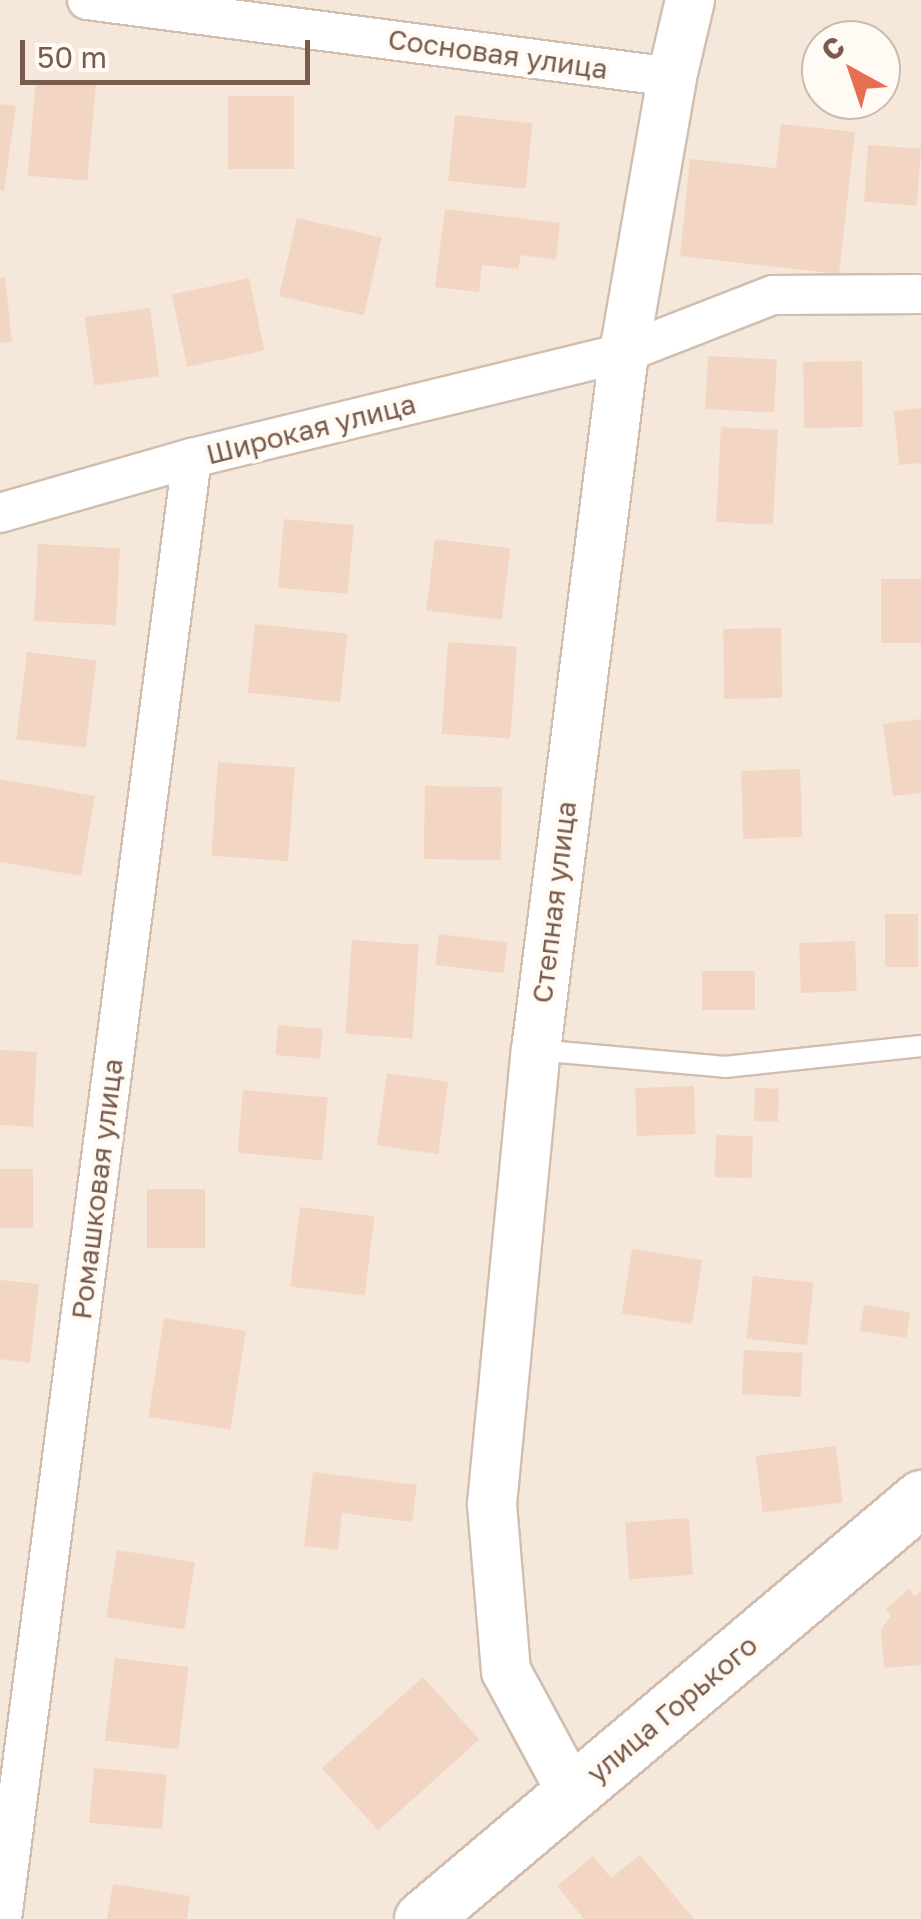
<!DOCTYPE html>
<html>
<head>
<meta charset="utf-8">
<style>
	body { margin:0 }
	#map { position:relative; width:921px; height:1919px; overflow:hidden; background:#fdf6ec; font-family:"Golos Text",sans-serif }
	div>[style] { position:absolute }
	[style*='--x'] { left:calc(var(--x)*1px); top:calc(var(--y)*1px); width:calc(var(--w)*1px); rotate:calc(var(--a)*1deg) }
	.residential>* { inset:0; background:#f5e8da }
	.building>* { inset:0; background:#f3d5c3; transform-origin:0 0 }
	.roads { filter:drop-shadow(2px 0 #d1beb0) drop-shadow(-2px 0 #d1beb0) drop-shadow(0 2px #d1beb0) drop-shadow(0 -2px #d1beb0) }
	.service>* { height:20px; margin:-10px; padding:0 10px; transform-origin:10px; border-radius:10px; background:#fff }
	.minor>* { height:38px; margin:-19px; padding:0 19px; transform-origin:19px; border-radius:19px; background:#fff }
	.tertiary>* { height:48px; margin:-24px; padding:0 24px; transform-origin:24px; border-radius:24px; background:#fff }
	.secondary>* { height:55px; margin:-27.5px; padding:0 27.5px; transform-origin:27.5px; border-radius:27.5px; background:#fff }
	span { translate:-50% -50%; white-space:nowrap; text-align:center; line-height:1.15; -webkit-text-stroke:8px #fffaf3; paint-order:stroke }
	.street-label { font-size:28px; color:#7a5c4d }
	.north { position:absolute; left:801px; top:20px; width:100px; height:100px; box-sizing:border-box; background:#fffaf3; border:2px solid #cabbb1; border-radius:50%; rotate:320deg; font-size:28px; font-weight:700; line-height:40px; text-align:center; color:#7a5c4d }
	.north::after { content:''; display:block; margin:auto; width:35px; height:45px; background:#e76f51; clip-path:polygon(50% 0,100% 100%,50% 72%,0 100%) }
	.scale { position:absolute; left:20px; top:40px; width:290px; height:45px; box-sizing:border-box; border:5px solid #7a5c4d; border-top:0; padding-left:12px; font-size:30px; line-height:35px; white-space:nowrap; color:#7a5c4d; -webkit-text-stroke:8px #fffaf3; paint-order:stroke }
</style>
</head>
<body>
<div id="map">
	<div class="residential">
		<div style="clip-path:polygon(evenodd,0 0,921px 0,921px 1919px,0 1919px,0 0,821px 40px,881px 40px,881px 100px,821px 100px,821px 40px)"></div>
	</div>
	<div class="building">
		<div style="left:36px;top:80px;width:60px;height:96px;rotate:5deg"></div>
		<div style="left:228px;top:96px;width:66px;height:73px"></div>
		<div style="clip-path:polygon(0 104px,16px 106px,4px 191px,0 190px)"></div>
		<div style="left:455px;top:115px;width:78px;height:66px;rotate:6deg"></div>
		<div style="clip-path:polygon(781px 124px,855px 132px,839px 274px,680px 256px,690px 159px,776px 168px)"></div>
		<div style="left:868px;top:145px;width:53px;height:57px;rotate:4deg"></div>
		<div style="clip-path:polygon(445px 209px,560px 223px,556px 260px,521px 255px,518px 269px,482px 265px,479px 292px,435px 287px)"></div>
		<div style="left:297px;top:218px;width:87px;height:80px;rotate:13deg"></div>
		<div style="clip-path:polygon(5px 277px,12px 341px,0 343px,0 278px)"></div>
		<div style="left:249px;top:278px;width:74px;height:79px;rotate:78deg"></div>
		<div style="left:150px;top:308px;width:69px;height:66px;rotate:82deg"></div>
		<div style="left:708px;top:356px;width:69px;height:53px;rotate:3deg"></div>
		<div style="left:862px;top:361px;width:66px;height:59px;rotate:89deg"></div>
		<div style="clip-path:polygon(921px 408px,921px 463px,899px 465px,894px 411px)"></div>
		<div style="left:721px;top:427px;width:57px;height:95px;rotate:3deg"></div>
		<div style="left:284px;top:519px;width:70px;height:69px;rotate:5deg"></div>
		<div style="left:435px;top:539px;width:76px;height:72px;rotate:7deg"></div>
		<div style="left:38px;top:544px;width:82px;height:77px;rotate:3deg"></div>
		<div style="left:921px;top:579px;width:64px;height:40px;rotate:90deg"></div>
		<div style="left:255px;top:624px;width:93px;height:69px;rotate:6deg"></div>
		<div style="left:781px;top:628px;width:70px;height:58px;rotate:89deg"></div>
		<div style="left:448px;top:642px;width:69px;height:92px;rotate:4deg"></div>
		<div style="left:27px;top:652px;width:70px;height:88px;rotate:7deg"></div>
		<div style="clip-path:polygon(921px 719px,921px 793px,893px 796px,883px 724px)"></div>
		<div style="left:218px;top:762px;width:77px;height:94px;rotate:4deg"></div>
		<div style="left:800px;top:769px;width:68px;height:59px;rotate:88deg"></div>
		<div style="clip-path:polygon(0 779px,95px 796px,81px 876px,0 862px)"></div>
		<div style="left:425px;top:786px;width:77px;height:73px;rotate:1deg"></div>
		<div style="left:885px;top:914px;width:33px;height:53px"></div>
		<div style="left:439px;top:934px;width:69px;height:31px;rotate:7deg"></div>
		<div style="left:352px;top:940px;width:67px;height:94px;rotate:4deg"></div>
		<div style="left:855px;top:941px;width:50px;height:56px;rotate:88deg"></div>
		<div style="left:702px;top:971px;width:53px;height:39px"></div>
		<div style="left:278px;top:1025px;width:45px;height:30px;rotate:5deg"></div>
		<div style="left:0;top:1050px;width:37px;height:75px;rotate:3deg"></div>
		<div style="left:387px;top:1073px;width:62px;height:73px;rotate:8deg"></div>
		<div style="left:694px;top:1086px;width:48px;height:59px;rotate:88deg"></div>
		<div style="left:755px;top:1088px;width:24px;height:33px;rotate:2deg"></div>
		<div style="left:243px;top:1090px;width:85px;height:63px;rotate:5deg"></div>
		<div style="left:716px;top:1135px;width:37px;height:42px;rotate:2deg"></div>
		<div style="left:0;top:1169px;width:33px;height:59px"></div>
		<div style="left:147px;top:1189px;width:58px;height:59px"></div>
		<div style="left:300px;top:1207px;width:75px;height:80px;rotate:7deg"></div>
		<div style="left:632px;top:1249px;width:71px;height:65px;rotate:9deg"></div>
		<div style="left:753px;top:1276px;width:61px;height:63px;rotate:6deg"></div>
		<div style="clip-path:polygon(0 1280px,39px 1284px,30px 1363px,0 1359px)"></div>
		<div style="left:864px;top:1305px;width:47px;height:26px;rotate:9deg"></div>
		<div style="left:164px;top:1318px;width:83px;height:100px;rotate:9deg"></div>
		<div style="left:744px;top:1350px;width:59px;height:44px;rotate:3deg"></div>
		<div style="left:836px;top:1446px;width:57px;height:81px;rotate:83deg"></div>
		<div style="clip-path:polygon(313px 1472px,417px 1485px,412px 1522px,342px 1513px,338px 1550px,304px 1546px)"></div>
		<div style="left:689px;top:1518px;width:57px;height:64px;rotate:86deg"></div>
		<div style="left:117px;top:1550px;width:79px;height:68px;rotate:9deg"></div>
		<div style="clip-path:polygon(909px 1589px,915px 1596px,921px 1591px,921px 1665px,884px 1668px,881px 1629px,891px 1616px,886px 1609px)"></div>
		<div style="left:115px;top:1658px;width:74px;height:83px;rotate:7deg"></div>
		<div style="left:423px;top:1677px;width:84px;height:136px;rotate:48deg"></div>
		<div style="left:94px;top:1768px;width:73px;height:55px;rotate:5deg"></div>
		<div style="clip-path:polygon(640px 1855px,694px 1919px,584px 1919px,557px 1886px,593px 1856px,611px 1878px)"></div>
		<div style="clip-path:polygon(113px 1884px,190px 1896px,187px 1919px,107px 1919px)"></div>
	</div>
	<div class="roads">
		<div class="service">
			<div style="--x:536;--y:1050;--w:190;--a:5.1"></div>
			<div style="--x:725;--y:1067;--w:197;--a:-6.1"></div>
		</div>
		<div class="minor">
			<div style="--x:87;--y:0;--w:590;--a:7.5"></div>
			<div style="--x:0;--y:513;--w:200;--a:-16"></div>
			<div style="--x:192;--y:458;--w:445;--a:-13.7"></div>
			<div style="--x:624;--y:353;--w:160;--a:-21.3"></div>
			<div style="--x:773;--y:295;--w:148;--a:-0.4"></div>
			<div style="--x:2;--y:1919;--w:1473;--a:-82.59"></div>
		</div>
		<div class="tertiary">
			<div style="--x:572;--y:1793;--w:139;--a:-118.4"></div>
			<div style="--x:506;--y:1671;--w:168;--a:-94.8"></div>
			<div style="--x:492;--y:1504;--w:456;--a:-84.5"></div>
			<div style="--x:536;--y:1050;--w:703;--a:-82.8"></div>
			<div style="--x:624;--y:353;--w:280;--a:-80.1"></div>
			<div style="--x:672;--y:77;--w:79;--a:-76.8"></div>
		</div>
		<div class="secondary">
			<div style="--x:422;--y:1919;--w:653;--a:-40.15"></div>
		</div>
	</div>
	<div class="street-label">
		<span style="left:498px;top:54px;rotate:8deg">Сосновая улица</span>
		<span style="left:311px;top:429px;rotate:-14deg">Широкая улица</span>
		<span style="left:554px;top:902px;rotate:-83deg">Степная улица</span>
		<span style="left:97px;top:1189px;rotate:-83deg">Ромашковая улица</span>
		<span style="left:672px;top:1709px;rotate:-40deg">улица Горького</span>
	</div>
	<div class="north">С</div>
	<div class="scale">50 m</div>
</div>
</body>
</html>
